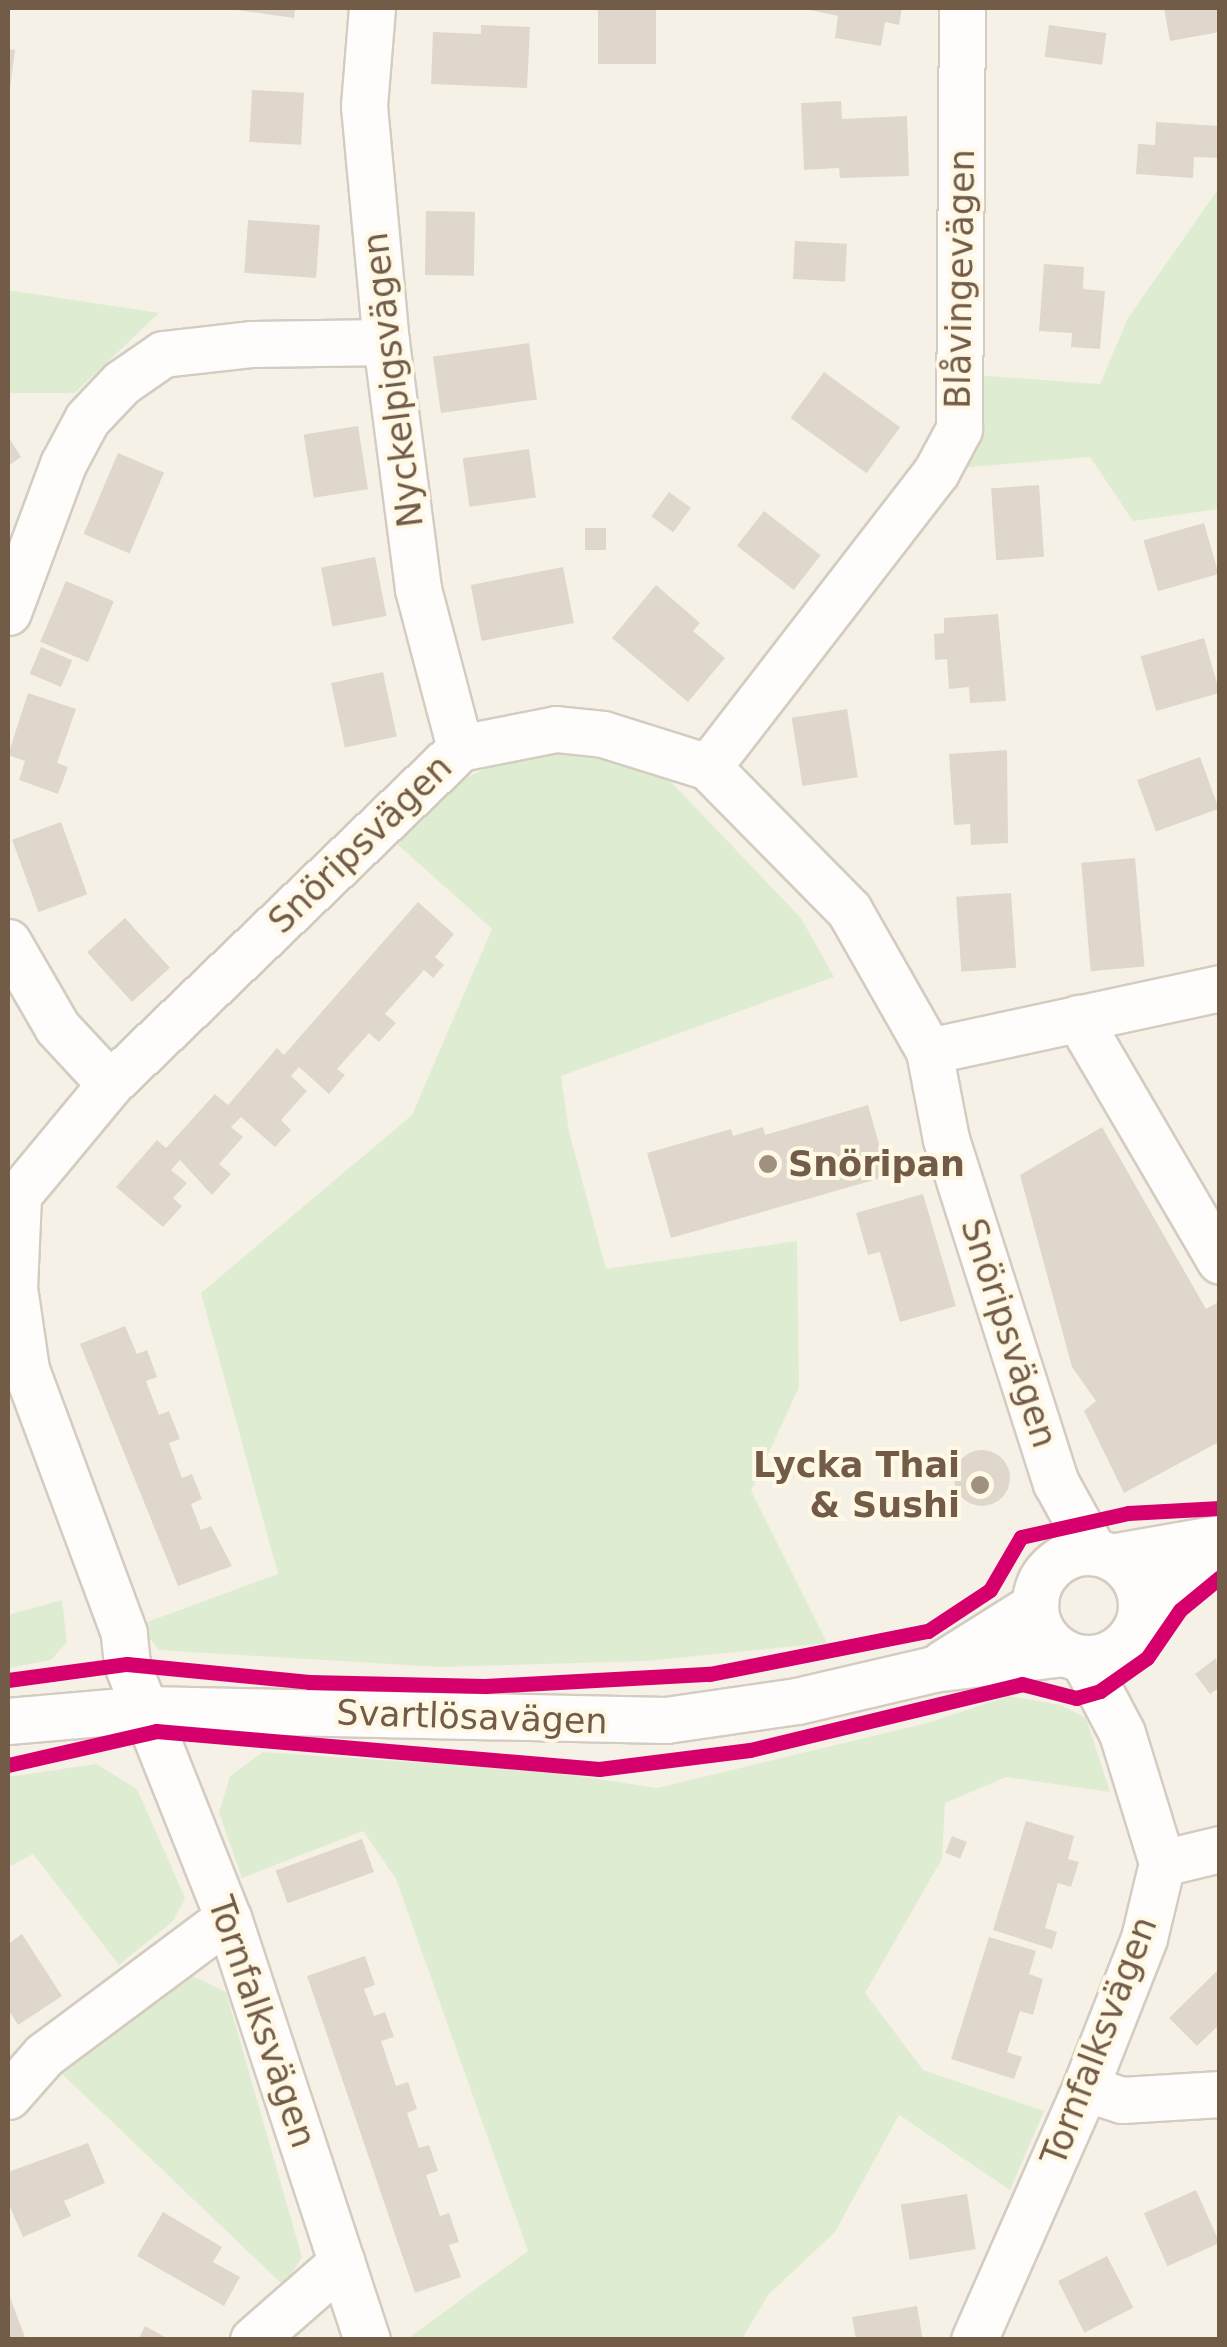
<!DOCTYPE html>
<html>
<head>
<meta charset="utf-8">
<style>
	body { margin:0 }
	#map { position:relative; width:1227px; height:2347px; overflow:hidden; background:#f6f1e6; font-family:"DejaVu Sans",sans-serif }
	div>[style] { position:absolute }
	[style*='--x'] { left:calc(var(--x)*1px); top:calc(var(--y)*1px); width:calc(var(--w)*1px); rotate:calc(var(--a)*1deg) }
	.green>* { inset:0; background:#deedd1 }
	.building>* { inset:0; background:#dfd7cc; transform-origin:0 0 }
	.round { border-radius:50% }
	.roads { filter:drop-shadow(2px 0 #d4ccc1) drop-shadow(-2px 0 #d4ccc1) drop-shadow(0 2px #d4ccc1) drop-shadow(0 -2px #d4ccc1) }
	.minor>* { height:45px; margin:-22.5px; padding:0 22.5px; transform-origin:22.5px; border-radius:22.5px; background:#fefdfb }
	.minor>.ring { margin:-22.5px; padding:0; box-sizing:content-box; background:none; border:45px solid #fefdfb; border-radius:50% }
	.cycleway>* { height:15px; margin:-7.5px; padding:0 7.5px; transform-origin:7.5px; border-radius:7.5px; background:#d6006c }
	.dots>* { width:28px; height:28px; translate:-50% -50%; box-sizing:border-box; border:5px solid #fff8e5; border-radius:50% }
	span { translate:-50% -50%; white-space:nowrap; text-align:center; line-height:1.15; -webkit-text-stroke:8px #fff8e5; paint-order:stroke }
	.street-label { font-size:35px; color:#725c48 }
	.poi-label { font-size:35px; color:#725c48; font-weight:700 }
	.left { translate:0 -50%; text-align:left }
	.right { translate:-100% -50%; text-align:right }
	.frame { position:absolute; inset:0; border:10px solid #725c48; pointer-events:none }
</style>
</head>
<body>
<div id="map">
	<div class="green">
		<div style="clip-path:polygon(1219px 188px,1219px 509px,1133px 521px,1090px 457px,947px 469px,974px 375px,1100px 384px,1128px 318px)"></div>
		<div style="clip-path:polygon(8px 290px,159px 313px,75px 393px,8px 393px)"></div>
		<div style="clip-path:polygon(612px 743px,672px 783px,801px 918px,834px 977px,561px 1076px,569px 1132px,606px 1269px,797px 1241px,799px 1387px,751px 1491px,827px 1643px,647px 1661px,439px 1667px,159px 1650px,139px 1625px,278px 1574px,201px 1293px,412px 1115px,492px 929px,396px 843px,456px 782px,519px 754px)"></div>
		<div style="clip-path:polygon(62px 1600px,67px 1642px,51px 1660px,8px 1668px,8px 1615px)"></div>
		<div style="clip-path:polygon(1008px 1696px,1061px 1705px,1086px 1718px,1110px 1792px,1006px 1777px,945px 1803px,942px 1859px,865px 1993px,923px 2070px,1044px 2111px,1010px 2190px,899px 2115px,835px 2232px,768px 2295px,742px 2339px,407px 2339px,528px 2251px,396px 1879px,363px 1831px,242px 1878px,219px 1813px,230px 1776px,263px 1752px,546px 1771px,657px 1788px,931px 1722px)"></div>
		<div style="clip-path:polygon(96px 1764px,137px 1789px,185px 1898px,173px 1921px,119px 1965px,33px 1854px,8px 1867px,8px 1777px)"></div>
		<div style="clip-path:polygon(184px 1972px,226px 1992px,302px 2257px,284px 2286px,59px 2071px)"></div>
	</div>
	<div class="building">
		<div style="clip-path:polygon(223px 8px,295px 8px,294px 18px)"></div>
		<div style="left:598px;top:8px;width:58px;height:56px"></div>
		<div style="clip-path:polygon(801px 8px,902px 8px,899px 25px,885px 22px,881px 46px,835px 38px,838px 16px)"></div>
		<div style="clip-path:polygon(1164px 8px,1220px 8px,1220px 32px,1170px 41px)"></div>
		<div style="clip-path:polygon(481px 25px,530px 27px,527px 88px,431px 84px,433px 32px,481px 34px)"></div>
		<div style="left:1049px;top:25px;width:58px;height:32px;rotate:8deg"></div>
		<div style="clip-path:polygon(8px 49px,15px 50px,10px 88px,8px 88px)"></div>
		<div style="left:252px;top:90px;width:52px;height:52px;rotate:3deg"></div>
		<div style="clip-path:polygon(841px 101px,842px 119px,907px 116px,909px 176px,840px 178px,839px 168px,804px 170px,801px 103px)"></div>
		<div style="clip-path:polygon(1156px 122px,1220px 126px,1220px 158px,1194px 157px,1193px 178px,1136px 174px,1138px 144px,1155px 145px)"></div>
		<div style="left:426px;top:211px;width:49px;height:64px;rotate:1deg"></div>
		<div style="left:248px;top:220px;width:72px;height:53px;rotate:4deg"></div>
		<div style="left:795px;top:241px;width:52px;height:38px;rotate:3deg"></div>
		<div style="clip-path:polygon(1044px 264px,1084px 267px,1083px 289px,1105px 291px,1100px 349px,1071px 347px,1072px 333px,1039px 331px)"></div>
		<div style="left:529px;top:343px;width:57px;height:97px;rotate:82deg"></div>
		<div style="left:824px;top:372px;width:94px;height:57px;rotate:36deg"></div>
		<div style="left:358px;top:426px;width:64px;height:55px;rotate:81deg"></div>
		<div style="clip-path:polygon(8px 436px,21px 457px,8px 466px)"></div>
		<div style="left:529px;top:449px;width:49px;height:67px;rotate:82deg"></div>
		<div style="left:118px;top:453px;width:50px;height:88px;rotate:23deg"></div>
		<div style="left:1039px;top:485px;width:72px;height:48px;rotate:86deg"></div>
		<div style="left:669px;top:492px;width:27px;height:30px;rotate:36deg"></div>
		<div style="left:764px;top:511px;width:72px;height:44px;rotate:38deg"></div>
		<div style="left:1204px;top:523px;width:53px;height:63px;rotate:74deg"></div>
		<div style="left:606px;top:528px;width:22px;height:21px;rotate:90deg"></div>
		<div style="left:375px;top:557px;width:60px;height:55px;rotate:79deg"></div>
		<div style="left:563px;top:567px;width:57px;height:94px;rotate:79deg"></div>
		<div style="left:66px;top:581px;width:52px;height:66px;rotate:23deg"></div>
		<div style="clip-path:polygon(656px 585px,700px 623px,693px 631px,725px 658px,688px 702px,612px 638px)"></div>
		<div style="clip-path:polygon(998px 614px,1006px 701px,970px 703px,969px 687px,949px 689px,947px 659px,935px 660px,934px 634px,944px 633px,944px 618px)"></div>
		<div style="left:1204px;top:638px;width:57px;height:66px;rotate:74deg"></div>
		<div style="left:41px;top:647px;width:34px;height:29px;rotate:23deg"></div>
		<div style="left:383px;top:672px;width:66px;height:53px;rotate:78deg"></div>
		<div style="clip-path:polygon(28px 693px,76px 709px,57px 763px,68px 767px,58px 794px,19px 780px,25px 761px,8px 755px)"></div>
		<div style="left:847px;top:709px;width:69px;height:56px;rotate:81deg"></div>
		<div style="clip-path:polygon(1007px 750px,1008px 843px,971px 845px,970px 824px,954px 825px,949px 754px)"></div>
		<div style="left:1200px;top:757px;width:55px;height:67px;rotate:70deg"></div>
		<div style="left:61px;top:822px;width:77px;height:52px;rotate:70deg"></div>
		<div style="left:1135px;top:858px;width:109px;height:54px;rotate:85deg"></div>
		<div style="left:1011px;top:893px;width:75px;height:55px;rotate:86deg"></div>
		<div style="clip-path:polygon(418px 902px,454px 934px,435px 957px,444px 965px,433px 978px,424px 970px,385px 1014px,396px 1023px,379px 1042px,369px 1033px,337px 1069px,345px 1075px,329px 1094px,299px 1067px,291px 1076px,307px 1091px,281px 1120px,291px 1130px,275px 1147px,241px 1117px,231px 1127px,243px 1137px,219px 1164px,231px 1174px,212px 1195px,180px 1160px,171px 1170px,187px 1183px,173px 1198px,182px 1206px,163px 1227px,116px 1187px,157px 1140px,166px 1148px,215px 1094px,228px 1105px,277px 1048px,284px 1055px)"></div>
		<div style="left:125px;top:918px;width:67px;height:51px;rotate:48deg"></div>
		<div style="clip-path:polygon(868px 1105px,888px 1176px,671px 1238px,647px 1153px,731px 1129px,733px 1136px,763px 1127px,765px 1135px)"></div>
		<div style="clip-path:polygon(1102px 1127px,1206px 1309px,1220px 1301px,1217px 1443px,1124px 1493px,1084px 1411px,1096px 1401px,1072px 1367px,1020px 1175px)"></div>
		<div style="clip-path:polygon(923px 1194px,956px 1306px,900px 1322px,880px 1252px,868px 1255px,856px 1213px)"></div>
		<div style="clip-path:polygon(125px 1326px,137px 1354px,147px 1350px,157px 1377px,146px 1381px,159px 1415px,169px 1411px,180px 1439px,169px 1443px,182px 1478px,192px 1474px,202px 1499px,191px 1504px,201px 1530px,211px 1526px,232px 1566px,178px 1586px,80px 1344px)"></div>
		<div class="round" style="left:954px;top:1450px;width:56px;height:56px"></div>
		<div style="clip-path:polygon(1216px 1658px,1220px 1687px,1210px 1694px,1195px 1674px)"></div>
		<div style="clip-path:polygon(1026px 1821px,1074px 1836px,1068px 1859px,1079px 1862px,1071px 1887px,1058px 1883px,1045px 1928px,1057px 1932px,1052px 1949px,993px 1930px)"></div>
		<div style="left:952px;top:1836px;width:16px;height:18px;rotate:22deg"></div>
		<div style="left:362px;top:1839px;width:35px;height:92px;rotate:70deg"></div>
		<div style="clip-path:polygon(22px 1934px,62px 1996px,18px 2025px,8px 2009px,8px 1944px)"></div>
		<div style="clip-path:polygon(989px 1937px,1036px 1951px,1029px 1974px,1043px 1979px,1033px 2015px,1020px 2011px,1007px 2052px,1022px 2057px,1014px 2079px,951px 2059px)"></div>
		<div style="clip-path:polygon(365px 1956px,375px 1985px,364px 1989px,374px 2016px,385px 2012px,394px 2037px,381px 2041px,396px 2086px,408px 2082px,417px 2109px,407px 2113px,419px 2148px,429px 2145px,438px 2171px,426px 2175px,440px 2216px,449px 2213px,459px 2242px,449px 2245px,461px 2277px,415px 2293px,307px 1976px)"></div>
		<div style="clip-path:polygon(1220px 1968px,1220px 2024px,1197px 2046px,1169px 2018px)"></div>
		<div style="clip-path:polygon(88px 2143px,105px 2183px,64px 2201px,71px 2216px,23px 2237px,8px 2202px,8px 2172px)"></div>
		<div style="left:1196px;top:2190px;width:58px;height:57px;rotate:66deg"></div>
		<div style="left:967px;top:2194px;width:56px;height:67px;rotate:81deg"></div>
		<div style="clip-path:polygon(163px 2212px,222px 2247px,213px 2262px,240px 2277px,224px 2306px,137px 2256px)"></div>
		<div style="left:1107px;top:2256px;width:58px;height:55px;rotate:63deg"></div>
		<div style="clip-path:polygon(8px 2292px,26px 2340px,8px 2340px)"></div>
		<div style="clip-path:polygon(917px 2306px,923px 2340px,856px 2340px,852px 2317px)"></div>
		<div style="clip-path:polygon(145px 2326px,170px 2340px,138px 2340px)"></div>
	</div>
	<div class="roads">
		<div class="minor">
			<div style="--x:372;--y:8;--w:98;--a:94.7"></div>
			<div style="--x:364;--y:106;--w:237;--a:84.7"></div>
			<div style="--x:386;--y:342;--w:249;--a:82.6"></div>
			<div style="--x:418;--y:589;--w:164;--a:75.2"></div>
			<div style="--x:8;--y:612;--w:158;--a:-69.6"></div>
			<div style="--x:63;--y:464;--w:51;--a:-61.9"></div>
			<div style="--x:87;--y:419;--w:50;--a:-46.6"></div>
			<div style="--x:121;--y:383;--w:51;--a:-34.6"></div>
			<div style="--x:163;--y:354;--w:90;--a:-6.4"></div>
			<div style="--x:252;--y:344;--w:134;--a:-0.9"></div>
			<div style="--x:708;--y:767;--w:373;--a:-52.3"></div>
			<div style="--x:936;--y:472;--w:49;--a:-61.9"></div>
			<div style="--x:959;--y:429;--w:421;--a:-89.6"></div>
			<div style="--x:8;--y:942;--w:98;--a:60"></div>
			<div style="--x:57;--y:1027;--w:78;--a:47.1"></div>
			<div style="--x:1078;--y:1018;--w:281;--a:59.7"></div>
			<div style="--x:929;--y:1051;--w:298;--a:-12.2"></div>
			<div class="ring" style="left:1035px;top:1552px;width:61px;height:61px"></div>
			<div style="--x:1111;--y:1557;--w:110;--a:-10"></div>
			<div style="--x:1140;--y:1618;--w:113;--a:-45"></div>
			<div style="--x:943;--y:1663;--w:109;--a:-32.2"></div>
			<div style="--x:8;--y:1721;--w:138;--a:-5"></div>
			<div style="--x:145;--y:1709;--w:521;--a:1.21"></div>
			<div style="--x:666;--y:1720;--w:132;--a:-8.3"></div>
			<div style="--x:797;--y:1701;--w:140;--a:-13.2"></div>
			<div style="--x:933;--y:1669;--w:132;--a:-7"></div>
			<div style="--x:1162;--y:1863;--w:60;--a:-13.6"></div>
			<div style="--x:1085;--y:2088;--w:39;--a:18"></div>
			<div style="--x:1122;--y:2100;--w:98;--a:-3.5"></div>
			<div style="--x:8;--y:2096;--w:55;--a:-48.7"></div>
			<div style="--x:44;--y:2055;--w:229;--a:-36.7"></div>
			<div style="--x:253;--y:2340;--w:118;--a:-41.2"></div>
			<div style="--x:367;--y:2340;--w:444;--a:-108.2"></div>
			<div style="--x:228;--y:1918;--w:273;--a:-111.7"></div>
			<div style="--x:127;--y:1664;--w:31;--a:-96"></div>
			<div style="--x:124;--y:1633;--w:282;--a:-110.4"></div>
			<div style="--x:26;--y:1369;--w:82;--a:-98.4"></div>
			<div style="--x:14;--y:1288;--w:93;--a:-87.5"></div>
			<div style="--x:18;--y:1195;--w:144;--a:-50.3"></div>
			<div style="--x:110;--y:1084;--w:485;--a:-43.8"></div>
			<div style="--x:460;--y:748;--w:98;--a:-11.2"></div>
			<div style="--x:556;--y:729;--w:47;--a:6.1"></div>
			<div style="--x:603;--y:734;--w:110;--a:17.4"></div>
			<div style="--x:708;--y:767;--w:201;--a:45.4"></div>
			<div style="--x:849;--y:910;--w:162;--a:60.4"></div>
			<div style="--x:929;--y:1051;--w:90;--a:79.1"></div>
			<div style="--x:946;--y:1139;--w:361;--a:72.3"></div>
			<div style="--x:1056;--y:1483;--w:79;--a:61.2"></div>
			<div style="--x:974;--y:2340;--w:275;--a:-66.2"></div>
			<div style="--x:1085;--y:2088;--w:161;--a:-68.5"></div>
			<div style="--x:1144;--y:1938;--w:77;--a:-76.5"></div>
			<div style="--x:1162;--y:1863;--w:136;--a:-107.1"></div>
			<div style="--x:1122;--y:1733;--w:84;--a:-117.8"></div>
		</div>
	</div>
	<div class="cycleway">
		<div style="--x:8;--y:1680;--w:120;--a:-7.7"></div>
		<div style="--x:127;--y:1664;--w:183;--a:5.6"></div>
		<div style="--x:309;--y:1682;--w:176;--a:1.3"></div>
		<div style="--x:485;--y:1686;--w:225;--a:-3.1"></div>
		<div style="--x:710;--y:1674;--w:222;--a:-11.2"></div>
		<div style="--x:928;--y:1631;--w:74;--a:-33.5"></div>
		<div style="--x:990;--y:1590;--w:61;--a:-59.7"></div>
		<div style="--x:1021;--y:1537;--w:110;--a:-12.6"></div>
		<div style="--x:1128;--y:1513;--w:92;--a:-3.1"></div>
		<div style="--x:8;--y:1765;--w:152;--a:-12.9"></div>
		<div style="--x:156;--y:1731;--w:445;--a:4.9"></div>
		<div style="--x:599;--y:1769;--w:152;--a:-7.2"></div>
		<div style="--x:750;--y:1750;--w:280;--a:-13.6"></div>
		<div style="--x:1022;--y:1684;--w:56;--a:14.5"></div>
		<div style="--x:1076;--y:1698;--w:25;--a:-16"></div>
		<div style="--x:1100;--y:1691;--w:57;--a:-35.1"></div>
		<div style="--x:1147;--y:1658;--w:58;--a:-55.5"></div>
		<div style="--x:1180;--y:1610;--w:52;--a:-39.5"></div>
	</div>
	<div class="dots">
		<div style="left:768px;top:1164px;background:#a0907f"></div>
		<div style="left:980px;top:1485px;background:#a0907f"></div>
	</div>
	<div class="street-label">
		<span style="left:960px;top:279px;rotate:-89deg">Blåvingevägen</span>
		<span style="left:393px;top:380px;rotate:-97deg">Nyckelpigsvägen</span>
		<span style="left:360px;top:844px;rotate:-44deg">Snöripsvägen</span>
		<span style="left:1009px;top:1333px;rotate:72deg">Snöripsvägen</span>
		<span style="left:472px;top:1717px;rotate:2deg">Svartlösavägen</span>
		<span style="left:262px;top:2022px;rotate:71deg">Tornfalksvägen</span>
		<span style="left:1099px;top:2041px;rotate:-69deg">Tornfalksvägen</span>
	</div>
	<div class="poi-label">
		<span class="left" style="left:788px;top:1164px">Snöripan</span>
		<span class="right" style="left:960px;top:1485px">Lycka Thai<br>&amp; Sushi</span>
	</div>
	<div class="frame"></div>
</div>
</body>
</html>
